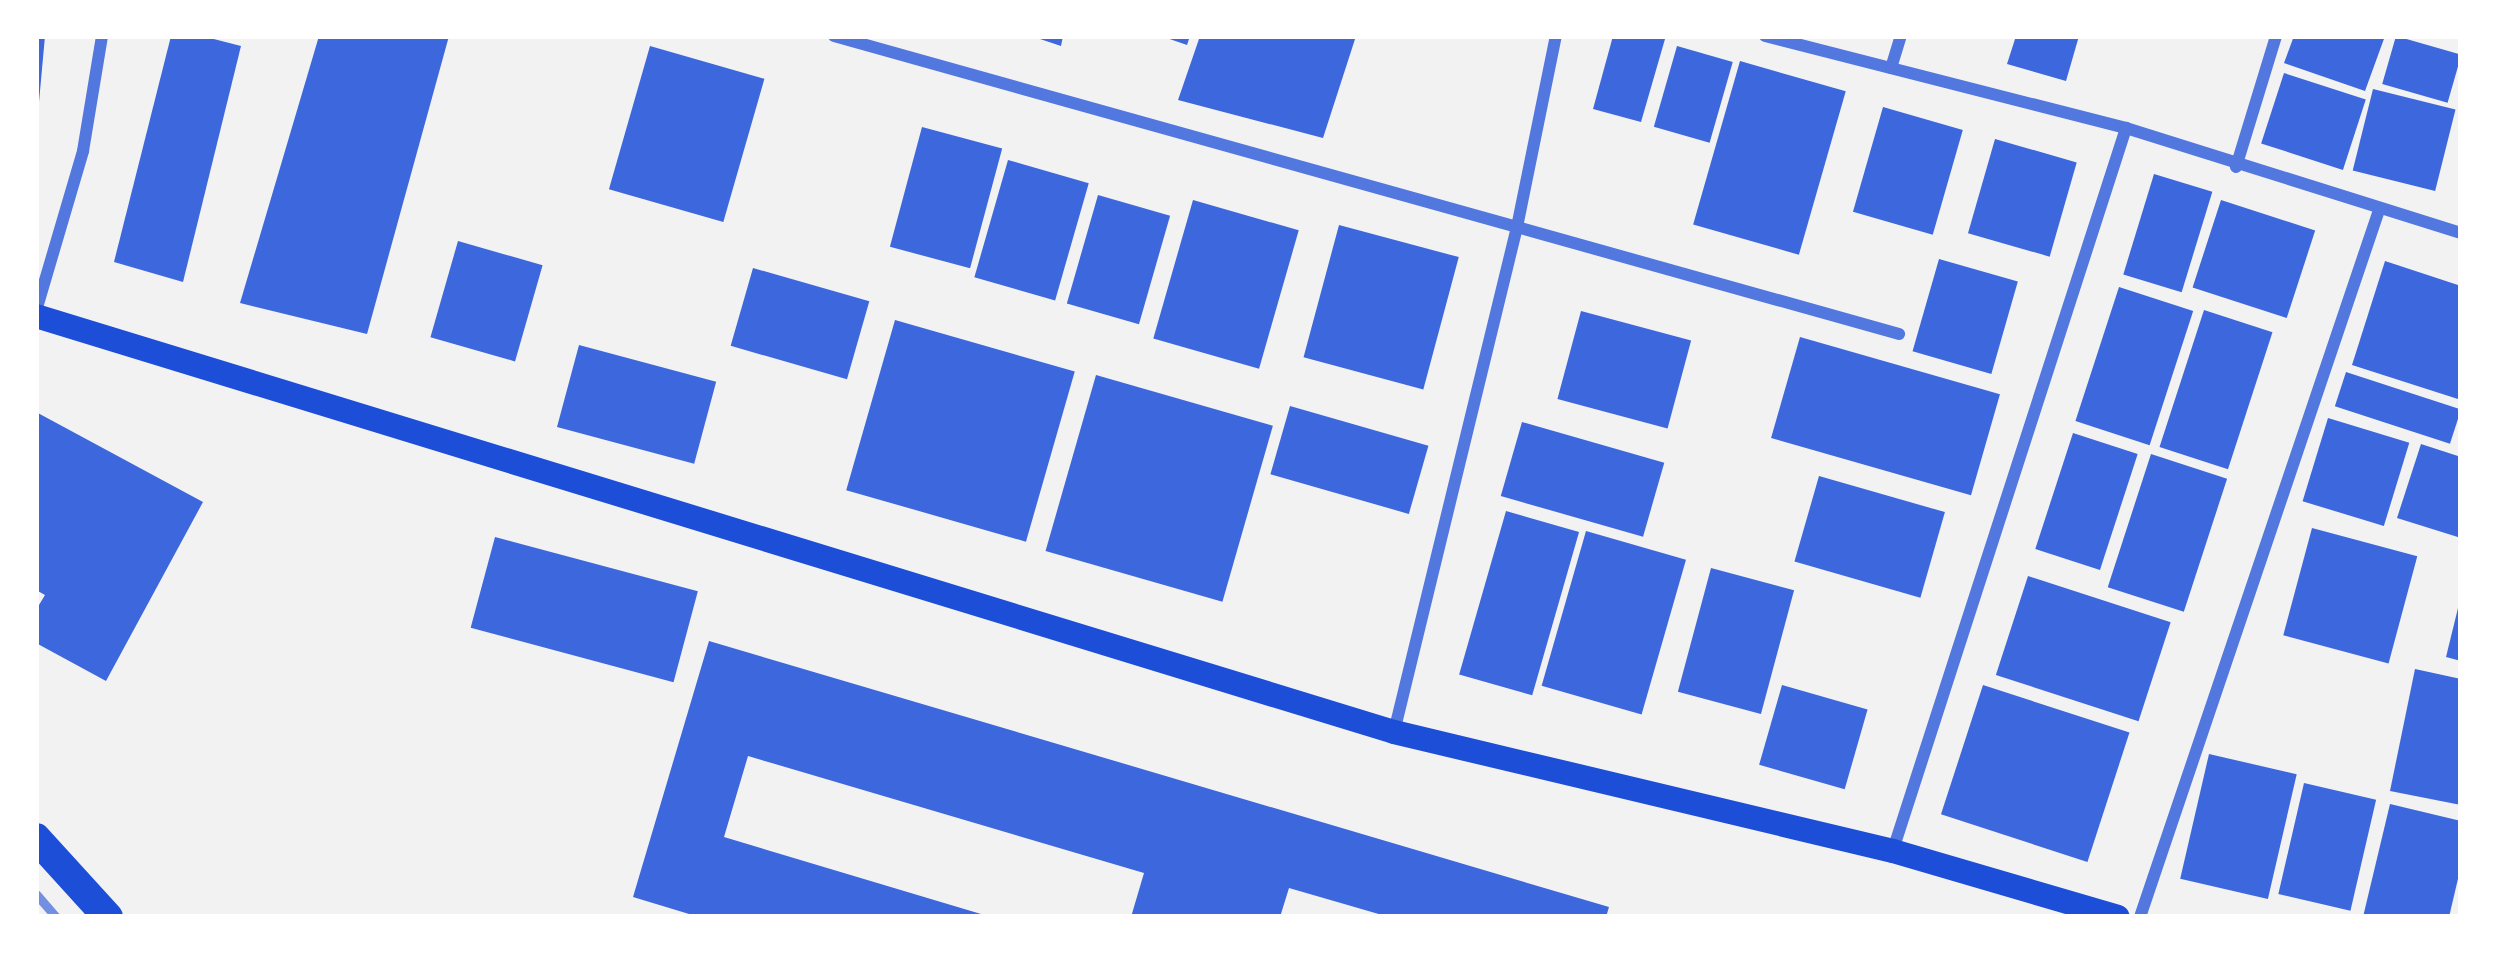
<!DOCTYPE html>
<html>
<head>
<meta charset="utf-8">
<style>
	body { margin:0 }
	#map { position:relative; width:2497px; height:953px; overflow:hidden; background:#f2f2f2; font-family:"Roboto Condensed",sans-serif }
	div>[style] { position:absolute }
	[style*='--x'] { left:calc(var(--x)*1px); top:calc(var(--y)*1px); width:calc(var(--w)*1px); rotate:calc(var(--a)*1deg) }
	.building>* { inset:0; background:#3d67dc; transform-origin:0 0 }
	.minor>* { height:12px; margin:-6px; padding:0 6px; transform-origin:6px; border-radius:6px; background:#5277de }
	.secondary>* { height:24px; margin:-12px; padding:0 12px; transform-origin:12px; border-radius:12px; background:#1d4ed8 }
	.primary>* { height:30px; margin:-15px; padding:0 15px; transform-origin:15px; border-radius:15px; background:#1d4ed8 }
	.rail>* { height:9px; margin:-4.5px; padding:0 4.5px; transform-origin:4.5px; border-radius:4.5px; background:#7290e2 }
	span { translate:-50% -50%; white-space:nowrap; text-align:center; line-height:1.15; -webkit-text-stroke:9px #fff; paint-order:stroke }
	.frame { position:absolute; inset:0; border:39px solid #fff; pointer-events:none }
</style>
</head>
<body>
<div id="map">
	<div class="building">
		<div style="clip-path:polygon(36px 36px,45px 36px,39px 102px,36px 102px)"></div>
		<div style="clip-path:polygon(171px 36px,202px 36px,241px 46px,183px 282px,114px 262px)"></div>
		<div style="clip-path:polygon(319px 36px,449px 36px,367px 334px,240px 303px)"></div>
		<div style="clip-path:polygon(1031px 36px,1063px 36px,1061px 46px)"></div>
		<div style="clip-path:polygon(1161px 36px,1190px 36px,1187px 45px)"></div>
		<div style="clip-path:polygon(1200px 36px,1356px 36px,1323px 138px,1178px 100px)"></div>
		<div style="clip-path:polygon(1613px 36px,1665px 39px,1641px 122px,1593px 109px)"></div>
		<div style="clip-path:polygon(2016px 36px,2079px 36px,2066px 81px,2007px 64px)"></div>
		<div style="clip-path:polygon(2294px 36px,2385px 36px,2365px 91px,2284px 63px)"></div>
		<div style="left:2396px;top:36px;width:68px;height:50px;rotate:16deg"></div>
		<div style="left:650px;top:46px;width:119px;height:149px;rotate:16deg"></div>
		<div style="left:1677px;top:46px;width:58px;height:84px;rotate:16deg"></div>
		<div style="left:1740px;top:61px;width:110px;height:170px;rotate:16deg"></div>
		<div style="left:2284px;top:73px;width:86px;height:74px;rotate:18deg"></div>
		<div style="left:2373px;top:89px;width:85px;height:84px;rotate:14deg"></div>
		<div style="left:1883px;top:107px;width:83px;height:109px;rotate:16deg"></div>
		<div style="left:922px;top:127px;width:83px;height:124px;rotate:15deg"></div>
		<div style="left:1995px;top:139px;width:85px;height:98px;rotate:16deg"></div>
		<div style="left:1008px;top:160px;width:84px;height:122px;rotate:16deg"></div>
		<div style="left:2154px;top:174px;width:61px;height:105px;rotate:17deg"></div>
		<div style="left:1098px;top:195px;width:75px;height:113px;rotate:16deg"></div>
		<div style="left:1193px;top:200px;width:110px;height:144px;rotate:16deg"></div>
		<div style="left:2221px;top:200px;width:99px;height:92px;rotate:18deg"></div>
		<div style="left:1339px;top:225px;width:124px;height:137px;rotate:15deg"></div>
		<div style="left:458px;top:241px;width:88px;height:100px;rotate:16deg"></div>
		<div style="left:1939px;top:259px;width:82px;height:96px;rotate:16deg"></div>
		<div style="clip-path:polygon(2385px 261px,2461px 286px,2461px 400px,2352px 365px)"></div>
		<div style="left:753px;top:268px;width:121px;height:81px;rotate:16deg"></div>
		<div style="left:2119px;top:287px;width:78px;height:141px;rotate:18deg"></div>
		<div style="left:2204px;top:310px;width:72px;height:144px;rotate:18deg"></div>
		<div style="left:1581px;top:311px;width:114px;height:91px;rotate:15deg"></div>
		<div style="left:895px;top:320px;width:187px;height:177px;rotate:16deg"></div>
		<div style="left:1800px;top:337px;width:208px;height:105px;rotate:16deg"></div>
		<div style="left:579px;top:345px;width:142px;height:85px;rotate:15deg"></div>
		<div style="left:2346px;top:372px;width:121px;height:36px;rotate:18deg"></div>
		<div style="left:1096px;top:375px;width:184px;height:183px;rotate:16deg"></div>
		<div style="left:1290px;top:406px;width:144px;height:71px;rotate:16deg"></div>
		<div style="clip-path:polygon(36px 412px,203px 502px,106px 681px,36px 643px,36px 610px,45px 595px,36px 590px)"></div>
		<div style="left:2328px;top:418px;width:85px;height:87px;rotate:17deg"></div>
		<div style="left:1522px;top:422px;width:148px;height:77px;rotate:16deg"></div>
		<div style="left:2073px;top:433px;width:68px;height:122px;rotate:18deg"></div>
		<div style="clip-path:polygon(2421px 444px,2461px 457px,2461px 538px,2397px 518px)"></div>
		<div style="left:2151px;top:454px;width:80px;height:140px;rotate:18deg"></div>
		<div style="left:1819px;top:476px;width:131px;height:89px;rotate:16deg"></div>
		<div style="left:1506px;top:511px;width:76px;height:170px;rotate:16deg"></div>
		<div style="left:2312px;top:528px;width:109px;height:111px;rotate:15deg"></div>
		<div style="left:1586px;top:531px;width:104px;height:161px;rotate:16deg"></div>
		<div style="left:495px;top:537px;width:210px;height:94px;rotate:15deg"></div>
		<div style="left:1711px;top:568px;width:86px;height:128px;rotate:15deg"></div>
		<div style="left:2028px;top:576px;width:150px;height:104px;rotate:18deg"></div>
		<div style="clip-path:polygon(2459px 604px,2461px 604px,2461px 661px,2446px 657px)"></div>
		<div style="clip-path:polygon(709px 641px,1609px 907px,1606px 917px,1389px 917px,1289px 888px,1280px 917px,1131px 917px,1144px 873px,748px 756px,724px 837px,991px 917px,699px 917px,633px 897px)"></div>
		<div style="clip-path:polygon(2415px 669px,2461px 679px,2461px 805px,2390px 791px)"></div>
		<div style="left:1782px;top:685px;width:89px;height:83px;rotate:16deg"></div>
		<div style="left:1983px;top:685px;width:154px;height:136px;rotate:18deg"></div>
		<div style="left:2209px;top:754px;width:90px;height:128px;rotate:13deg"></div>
		<div style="left:2304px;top:783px;width:74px;height:114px;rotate:13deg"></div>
		<div style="clip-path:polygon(2390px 804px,2461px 821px,2461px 866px,2449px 917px,2363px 917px)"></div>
	</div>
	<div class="minor">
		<div style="--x:834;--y:36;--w:1106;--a:15.63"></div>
		<div style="--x:1765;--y:36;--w:373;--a:14.3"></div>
		<div style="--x:2126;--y:128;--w:351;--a:17.4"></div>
		<div style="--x:1891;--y:68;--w:34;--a:-73"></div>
		<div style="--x:2236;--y:167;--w:137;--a:-73"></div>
		<div style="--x:36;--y:311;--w:167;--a:-73.6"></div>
		<div style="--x:83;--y:151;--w:117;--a:-80.6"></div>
		<div style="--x:1394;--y:732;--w:520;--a:-76.31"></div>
		<div style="--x:1517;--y:227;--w:195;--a:-78.5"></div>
		<div style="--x:1893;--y:850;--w:759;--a:-72.11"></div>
		<div style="--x:2140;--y:917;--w:746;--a:-71.32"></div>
	</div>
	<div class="secondary">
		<div style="--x:36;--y:316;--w:1420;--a:17.03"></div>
		<div style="--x:1394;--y:732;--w:513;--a:13.41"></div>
		<div style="--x:1893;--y:851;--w:234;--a:16.3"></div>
	</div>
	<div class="primary">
		<div style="--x:36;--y:838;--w:107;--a:47.7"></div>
	</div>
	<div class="rail">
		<div style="--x:36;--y:894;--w:30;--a:49"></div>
	</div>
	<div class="frame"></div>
</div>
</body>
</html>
